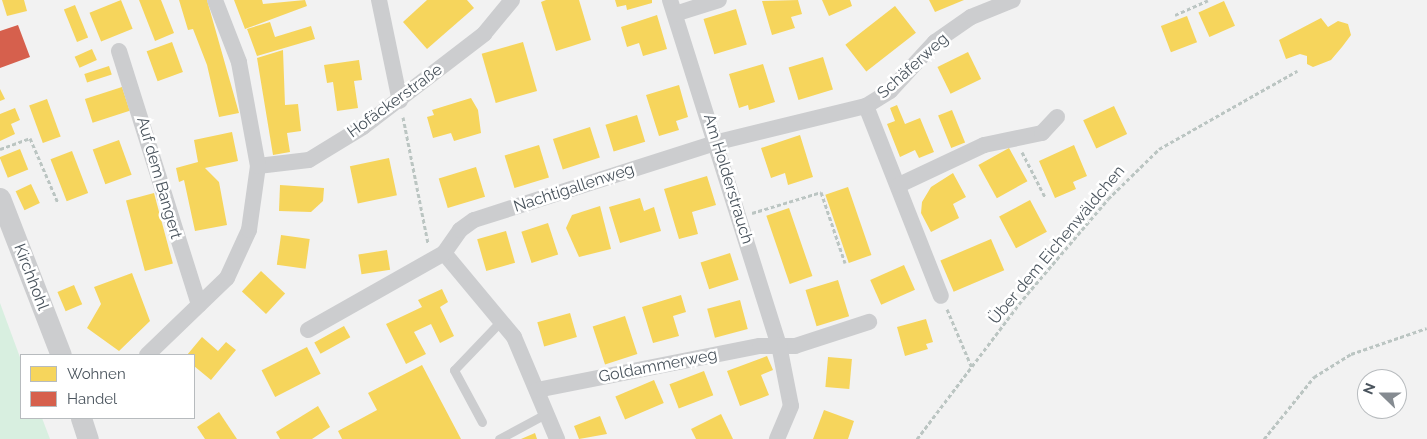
<!DOCTYPE html>
<html>
<head>
<meta charset="utf-8">
<style>
	body { margin:0 }
	#map { position:relative; width:1427px; height:439px; overflow:hidden; background:#f2f2f2; font-family:Raleway,sans-serif }
	div>[style] { position:absolute }
	[style*='--x'] { left:calc(var(--x)*1px); top:calc(var(--y)*1px); width:calc(var(--w)*1px); rotate:calc(var(--a)*1deg) }
	.green>* { inset:0; background:#d8efe0 }
	.homes>* { inset:0; background:#f6d55c; transform-origin:0 0 }
	.shops>* { inset:0; background:#d6604d }
	.path>* { height:3px; margin-top:-1.5px; transform-origin:0; background:repeating-linear-gradient(90deg,#bbc5c2 0 4px,transparent 0 6.5px) }
	.service>* { height:9px; margin:-4.5px; padding:0 4.5px; transform-origin:4.5px; border-radius:4.5px; background:#cccdcf }
	.minor>* { height:16px; margin:-8px; padding:0 8px; transform-origin:8px; border-radius:8px; background:#cccdcf }
	.tertiary>* { height:21px; margin:-10.5px; padding:0 10.5px; transform-origin:10.5px; border-radius:10.5px; background:#cccdcf }
	span { translate:-50% -50%; white-space:nowrap; text-align:center; line-height:1.15; -webkit-text-stroke:5px #fff; paint-order:stroke }
	.street-label { font-size:16px; color:#4a545d }
	.legend { position:absolute; left:20px; top:354px; width:175px; height:65px; box-sizing:border-box; background:#fff; border:1px solid #b7bbbe; margin:0; padding:6px 9px; list-style:none; font-size:15px; color:#4a545d }
	.legend li { display:flex; align-items:center; gap:10px; height:25px }
	.legend b { width:25px; border:1px solid #b7bbbe }
	.north { position:absolute; left:1357px; top:369px; width:50px; height:50px; box-sizing:border-box; background:#fff; border:1px solid #b7bbbe; border-radius:50%; rotate:292deg; font-size:14px; font-weight:700; line-height:20px; text-align:center; color:#4a545d }
	.north::after { content:''; display:block; margin:auto; width:18px; height:22px; background:#858b91; clip-path:polygon(50% 0,100% 100%,50% 72%,0 100%) }
</style>
</head>
<body>
<div id="map">
	<div class="green">
		<div style="clip-path:polygon(0 303px,21px 360px,21px 418px,42px 418px,50px 439px,0 439px)"></div>
	</div>
	<div class="homes">
		<div style="clip-path:polygon(2px 0,24px 0,27px 11px,7px 16px)"></div>
		<div style="left:121px;top:0;width:31px;height:34px;rotate:68deg"></div>
		<div style="clip-path:polygon(139px 0,161px 0,174px 33px,155px 41px)"></div>
		<div style="clip-path:polygon(179px 0,207px 0,239px 113px,219px 117px,207px 65px,193px 29px,188px 30px)"></div>
		<div style="clip-path:polygon(234px 0,262px 0,263px 4px,305px 0,307px 6px,245px 29px)"></div>
		<div style="clip-path:polygon(427px 0,467px 0,474px 8px,427px 49px,403px 22px)"></div>
		<div style="clip-path:polygon(546px 0,579px 0,591px 40px,556px 51px,541px 2px)"></div>
		<div style="clip-path:polygon(615px 0,652px 0,652px 3px,627px 10px,626px 5px,617px 7px)"></div>
		<div style="clip-path:polygon(798px 0,802px 14px,791px 17px,795px 28px,772px 35px,762px 1px)"></div>
		<div style="clip-path:polygon(822px 0,850px 0,852px 6px,829px 16px)"></div>
		<div style="clip-path:polygon(929px 0,964px 0,935px 12px)"></div>
		<div style="left:1224px;top:1px;width:27px;height:28px;rotate:66deg"></div>
		<div style="left:75px;top:5px;width:35px;height:12px;rotate:68deg"></div>
		<div style="left:895px;top:6px;width:34px;height:63px;rotate:52deg"></div>
		<div style="left:736px;top:9px;width:37px;height:34px;rotate:73deg"></div>
		<div style="clip-path:polygon(657px 15px,667px 49px,643px 56px,639px 43px,627px 47px,621px 27px)"></div>
		<div style="left:1187px;top:16px;width:28px;height:28px;rotate:69deg"></div>
		<div style="clip-path:polygon(1321px 18px,1328px 27px,1338px 21px,1348px 24px,1351px 35px,1342px 47px,1331px 60px,1313px 67px,1307px 64px,1307px 56px,1300px 54px,1286px 59px,1279px 40px)"></div>
		<div style="clip-path:polygon(270px 22px,275px 37px,311px 26px,315px 39px,257px 56px,247px 29px)"></div>
		<div style="left:172px;top:42px;width:32px;height:27px;rotate:70deg"></div>
		<div style="left:523px;top:42px;width:51px;height:43px;rotate:74deg"></div>
		<div style="left:92px;top:49px;width:12px;height:19px;rotate:66deg"></div>
		<div style="clip-path:polygon(283px 50px,285px 105px,298px 104px,301px 131px,287px 133px,290px 152px,273px 155px,257px 58px)"></div>
		<div style="left:968px;top:52px;width:30px;height:34px;rotate:64deg"></div>
		<div style="left:823px;top:57px;width:34px;height:36px;rotate:73deg"></div>
		<div style="clip-path:polygon(359px 60px,362px 80px,354px 81px,358px 108px,337px 111px,333px 82px,327px 83px,324px 65px)"></div>
		<div style="clip-path:polygon(763px 64px,775px 102px,749px 110px,748px 105px,739px 108px,729px 74px)"></div>
		<div style="left:109px;top:66px;width:9px;height:26px;rotate:72deg"></div>
		<div style="clip-path:polygon(679px 85px,688px 117px,676px 121px,679px 130px,659px 136px,646px 95px)"></div>
		<div style="left:122px;top:87px;width:25px;height:39px;rotate:72deg"></div>
		<div style="clip-path:polygon(0 89px,5px 99px,0 101px)"></div>
		<div style="clip-path:polygon(471px 98px,478px 110px,481px 133px,454px 141px,451px 133px,433px 138px,427px 117px,434px 115px,432px 110px)"></div>
		<div style="left:47px;top:99px;width:40px;height:19px;rotate:70deg"></div>
		<div style="clip-path:polygon(897px 105px,905px 124px,920px 118px,934px 152px,919px 158px,915px 150px,900px 157px,887px 124px,895px 121px,890px 108px)"></div>
		<div style="left:1114px;top:106px;width:31px;height:34px;rotate:65deg"></div>
		<div style="clip-path:polygon(15px 108px,20px 120px,11px 124px,15px 134px,0 141px,0 114px)"></div>
		<div style="left:952px;top:110px;width:35px;height:15px;rotate:68deg"></div>
		<div style="left:637px;top:115px;width:28px;height:33px;rotate:73deg"></div>
		<div style="left:590px;top:127px;width:32px;height:39px;rotate:72deg"></div>
		<div style="clip-path:polygon(232px 132px,238px 161px,205px 168px,219px 182px,227px 225px,195px 231px,184px 180px,179px 182px,176px 168px,198px 162px,194px 140px)"></div>
		<div style="clip-path:polygon(800px 135px,813px 177px,788px 185px,785px 173px,771px 178px,761px 148px)"></div>
		<div style="left:119px;top:140px;width:37px;height:28px;rotate:70deg"></div>
		<div style="left:539px;top:145px;width:34px;height:36px;rotate:73deg"></div>
		<div style="clip-path:polygon(1074px 145px,1087px 176px,1073px 182px,1076px 189px,1055px 198px,1039px 161px)"></div>
		<div style="left:1009px;top:148px;width:38px;height:35px;rotate:61deg"></div>
		<div style="left:20px;top:149px;width:22px;height:22px;rotate:68deg"></div>
		<div style="left:72px;top:151px;width:45px;height:23px;rotate:69deg"></div>
		<div style="left:389px;top:158px;width:38px;height:40px;rotate:78deg"></div>
		<div style="left:476px;top:167px;width:31px;height:39px;rotate:73deg"></div>
		<div style="clip-path:polygon(953px 173px,966px 197px,953px 204px,959px 218px,931px 232px,921px 213px,922px 202px,931px 187px)"></div>
		<div style="clip-path:polygon(707px 176px,716px 205px,692px 212px,698px 234px,679px 239px,664px 189px)"></div>
		<div style="left:31px;top:184px;width:21px;height:17px;rotate:65deg"></div>
		<div style="clip-path:polygon(280px 185px,324px 188px,323px 201px,311px 212px,279px 211px)"></div>
		<div style="left:848px;top:187px;width:72px;height:24px;rotate:71deg"></div>
		<div style="left:154px;top:193px;width:73px;height:29px;rotate:75deg"></div>
		<div style="clip-path:polygon(640px 198px,644px 211px,654px 207px,661px 231px,620px 243px,609px 207px)"></div>
		<div style="left:1030px;top:200px;width:36px;height:35px;rotate:62deg"></div>
		<div style="clip-path:polygon(600px 206px,611px 249px,579px 257px,566px 228px,572px 215px)"></div>
		<div style="left:789px;top:208px;width:72px;height:24px;rotate:71deg"></div>
		<div style="left:548px;top:223px;width:33px;height:28px;rotate:72deg"></div>
		<div style="left:506px;top:231px;width:33px;height:30px;rotate:74deg"></div>
		<div style="left:281px;top:235px;width:29px;height:30px;rotate:8deg"></div>
		<div style="left:991px;top:239px;width:34px;height:55px;rotate:67deg"></div>
		<div style="left:387px;top:250px;width:20px;height:29px;rotate:81deg"></div>
		<div style="left:730px;top:253px;width:28px;height:31px;rotate:72deg"></div>
		<div style="left:904px;top:265px;width:27px;height:37px;rotate:66deg"></div>
		<div style="left:261px;top:271px;width:33px;height:28px;rotate:43deg"></div>
		<div style="clip-path:polygon(132px 273px,150px 321px,119px 351px,87px 328px,101px 304px,94px 287px)"></div>
		<div style="left:838px;top:280px;width:38px;height:34px;rotate:73deg"></div>
		<div style="left:74px;top:285px;width:21px;height:18px;rotate:67deg"></div>
		<div style="clip-path:polygon(442px 289px,448px 302px,440px 307px,454px 336px,440px 343px,431px 324px,414px 332px,426px 354px,406px 364px,386px 324px,422px 307px,418px 300px)"></div>
		<div style="clip-path:polygon(681px 295px,686px 312px,673px 316px,679px 336px,653px 343px,642px 307px)"></div>
		<div style="left:740px;top:300px;width:30px;height:34px;rotate:75deg"></div>
		<div style="left:570px;top:313px;width:25px;height:34px;rotate:74deg"></div>
		<div style="left:625px;top:316px;width:40px;height:34px;rotate:72deg"></div>
		<div style="clip-path:polygon(926px 319px,933px 342px,926px 344px,928px 349px,905px 356px,897px 327px)"></div>
		<div style="left:344px;top:326px;width:13px;height:34px;rotate:61deg"></div>
		<div style="clip-path:polygon(202px 337px,218px 351px,226px 342px,236px 350px,211px 380px,194px 366px,194px 355px,187px 355px)"></div>
		<div style="left:307px;top:347px;width:30px;height:51px;rotate:63deg"></div>
		<div style="clip-path:polygon(767px 356px,773px 370px,761px 375px,769px 395px,740px 406px,727px 371px)"></div>
		<div style="left:828px;top:357px;width:24px;height:30px;rotate:5deg"></div>
		<div style="clip-path:polygon(422px 365px,461px 439px,342px 439px,338px 431px,377px 410px,368px 393px)"></div>
		<div style="left:704px;top:371px;width:26px;height:37px;rotate:69deg"></div>
		<div style="left:654px;top:380px;width:25px;height:42px;rotate:67deg"></div>
		<div style="clip-path:polygon(318px 406px,330px 427px,312px 439px,280px 439px,276px 432px)"></div>
		<div style="clip-path:polygon(824px 410px,854px 421px,848px 439px,813px 439px)"></div>
		<div style="clip-path:polygon(219px 412px,237px 439px,205px 439px,197px 427px)"></div>
		<div style="clip-path:polygon(721px 414px,733px 439px,696px 439px,691px 429px)"></div>
		<div style="clip-path:polygon(600px 416px,607px 434px,579px 439px,574px 426px)"></div>
		<div style="clip-path:polygon(535px 433px,537px 439px,521px 439px)"></div>
	</div>
	<div class="shops">
		<div style="clip-path:polygon(18px 25px,30px 57px,0 68px,0 31px)"></div>
	</div>
	<div class="path">
		<div style="--x:1175;--y:15;--w:36;--a:-24"></div>
		<div style="--x:403;--y:117;--w:128;--a:78.8"></div>
		<div style="--x:0;--y:149;--w:32;--a:-20"></div>
		<div style="--x:30;--y:138;--w:71;--a:66.7"></div>
		<div style="--x:1022;--y:152;--w:51;--a:62.9"></div>
		<div style="--x:752;--y:213;--w:72;--a:-16.9"></div>
		<div style="--x:821;--y:192;--w:75;--a:71.3"></div>
		<div style="--x:947;--y:309;--w:64;--a:67"></div>
		<div style="--x:917;--y:439;--w:176;--a:-52.9"></div>
		<div style="--x:1023;--y:299;--w:131;--a:-49.6"></div>
		<div style="--x:1108;--y:199;--w:71;--a:-44.4"></div>
		<div style="--x:1159;--y:149;--w:159;--a:-29.5"></div>
		<div style="--x:1264;--y:439;--w:80;--a:-51.1"></div>
		<div style="--x:1314;--y:377;--w:44;--a:-31.9"></div>
		<div style="--x:1351;--y:354;--w:80;--a:-18.9"></div>
	</div>
	<div class="service">
		<div style="--x:482;--y:422;--w:59;--a:-118.3"></div>
		<div style="--x:454;--y:370;--w:69;--a:-46.2"></div>
		<div style="--x:499;--y:439;--w:55;--a:-28.4"></div>
	</div>
	<div class="minor">
		<div style="--x:379;--y:0;--w:103;--a:78.3"></div>
		<div style="--x:670;--y:0;--w:362;--a:72.5"></div>
		<div style="--x:779;--y:345;--w:62;--a:78.9"></div>
		<div style="--x:791;--y:406;--w:36;--a:113"></div>
		<div style="--x:675;--y:14;--w:46;--a:-17.7"></div>
		<div style="--x:119;--y:51;--w:266;--a:72.5"></div>
		<div style="--x:866;--y:106;--w:204;--a:68.5"></div>
		<div style="--x:258;--y:166;--w:51;--a:-6.7"></div>
		<div style="--x:309;--y:160;--w:63;--a:-31.4"></div>
		<div style="--x:363;--y:127;--w:153;--a:-37.5"></div>
		<div style="--x:484;--y:34;--w:44;--a:-50.5"></div>
		<div style="--x:899;--y:185;--w:94;--a:-25.2"></div>
		<div style="--x:984;--y:145;--w:59;--a:-11.7"></div>
		<div style="--x:1042;--y:133;--w:22;--a:-47"></div>
		<div style="--x:444;--y:253;--w:109;--a:50.2"></div>
		<div style="--x:514;--y:337;--w:111;--a:67.1"></div>
		<div style="--x:308;--y:330;--w:156;--a:-29.5"></div>
		<div style="--x:444;--y:253;--w:28;--a:-55"></div>
		<div style="--x:460;--y:230;--w:17;--a:-36"></div>
		<div style="--x:474;--y:220;--w:256;--a:-17.7"></div>
		<div style="--x:718;--y:142;--w:152;--a:-13.7"></div>
		<div style="--x:866;--y:106;--w:28;--a:-32"></div>
		<div style="--x:890;--y:91;--w:67;--a:-47.4"></div>
		<div style="--x:935;--y:42;--w:44;--a:-34.8"></div>
		<div style="--x:971;--y:17;--w:45;--a:-22"></div>
		<div style="--x:147;--y:355;--w:111;--a:-43.9"></div>
		<div style="--x:227;--y:278;--w:53;--a:-65.4"></div>
		<div style="--x:249;--y:230;--w:65;--a:-82"></div>
		<div style="--x:258;--y:166;--w:106;--a:-100.4"></div>
		<div style="--x:239;--y:62;--w:66;--a:-111.2"></div>
		<div style="--x:537;--y:390;--w:227;--a:-11.2"></div>
		<div style="--x:760;--y:346;--w:35;--a:0"></div>
		<div style="--x:795;--y:346;--w:78;--a:-18"></div>
	</div>
	<div class="tertiary">
		<div style="--x:0;--y:198;--w:168;--a:68.8"></div>
		<div style="--x:81;--y:418;--w:22;--a:72"></div>
	</div>
	<div class="street-label">
		<span style="left:913px;top:66px;rotate:-42deg">Schäferweg</span>
		<span style="left:395px;top:101px;rotate:-36deg">Hofäckerstraße</span>
		<span style="left:159px;top:178px;rotate:74deg">Auf dem Bangert</span>
		<span style="left:728px;top:179px;rotate:73deg">Am Holderstrauch</span>
		<span style="left:574px;top:188px;rotate:-18deg">Nachtigallenweg</span>
		<span style="left:1057px;top:245px;rotate:-50deg">Über dem Eichenwäldchen</span>
		<span style="left:31px;top:277px;rotate:69deg">Kirchhohl</span>
		<span style="left:658px;top:366px;rotate:-11deg">Goldammerweg</span>
	</div>
	<ul class="legend">
	<li><b style="height:14px;background:#f6d55c"></b>Wohnen</li>
	<li><b style="height:14px;background:#d6604d"></b>Handel</li>
	</ul>
	<div class="north">N</div>
</div>
</body>
</html>
